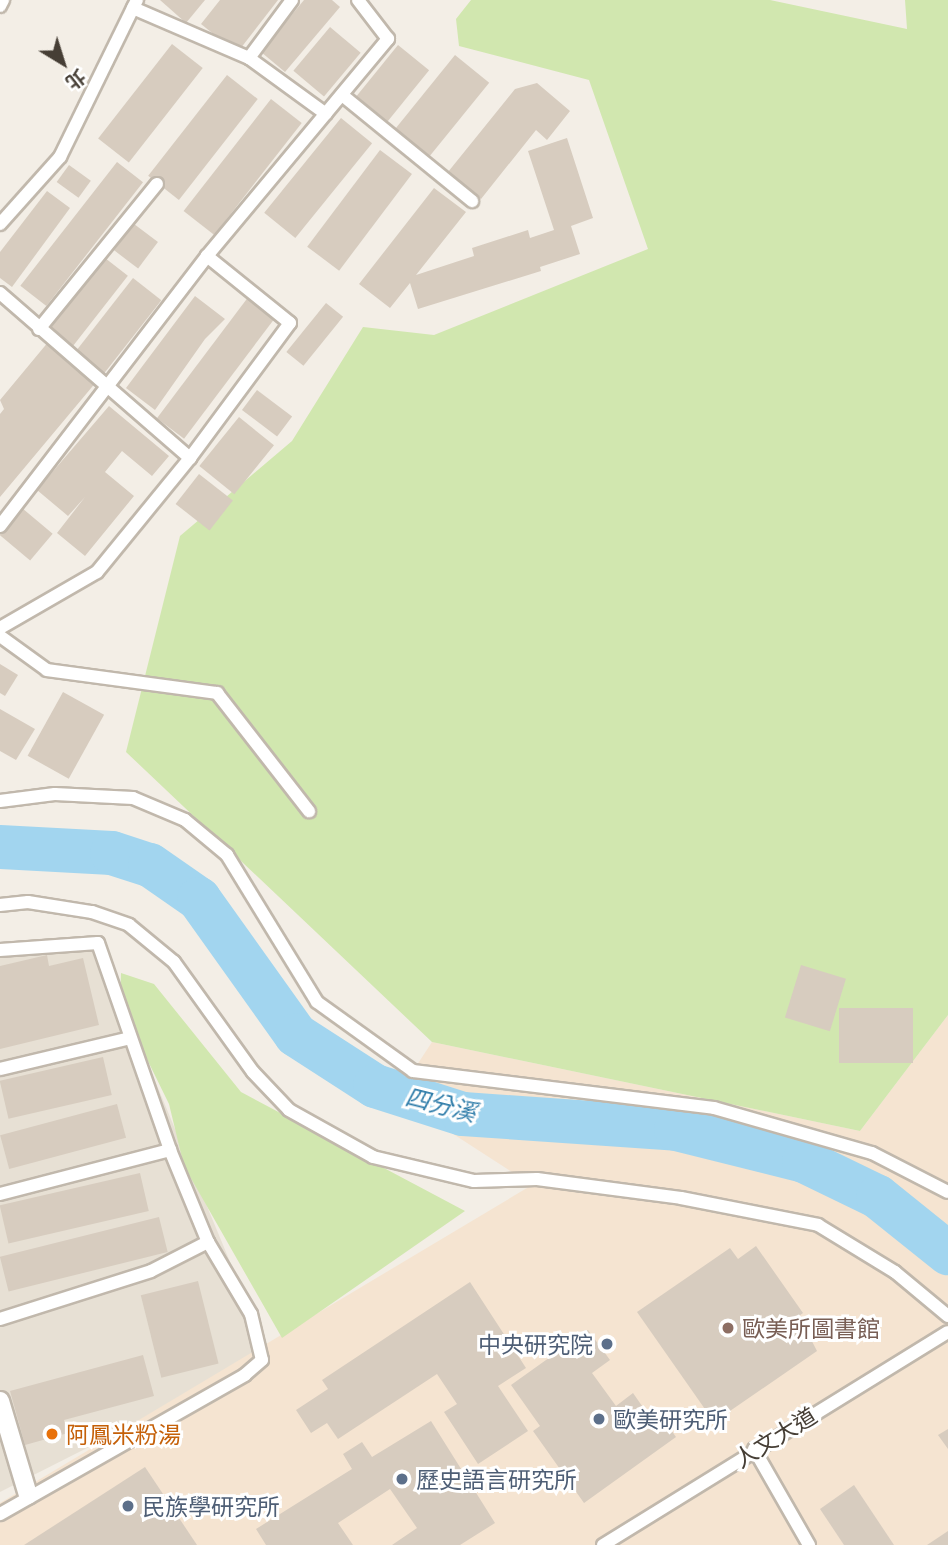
<!DOCTYPE html>
<html>
<head>
<meta charset="utf-8">
<style>
	body { margin:0 }
	#map { position:relative; width:948px; height:1545px; overflow:hidden; background:#f3eee6; font-family:Manrope,"Noto Sans TC",sans-serif }
	div>[style] { position:absolute }
	[style*='--x'] { left:calc(var(--x)*1px); top:calc(var(--y)*1px); width:calc(var(--w)*1px); rotate:calc(var(--a)*1deg) }
	.residential>* { inset:0; background:#e7e0d4 }
	.commercial>* { inset:0; background:#f5e4d1 }
	.green>* { inset:0; background:#d1e7af }
	.river>* { height:44px; margin:-22px; padding:0 22px; transform-origin:22px; border-radius:22px; background:#a2d5ef }
	.building>* { inset:0; background:#d7ccbf; transform-origin:0 0 }
	.roads { filter:drop-shadow(2px 0 #c1b8ac) drop-shadow(-2px 0 #c1b8ac) drop-shadow(0 2px #c1b8ac) drop-shadow(0 -2px #c1b8ac) }
	.service>* { height:12px; margin:-6px; padding:0 6px; transform-origin:6px; border-radius:6px; background:#fff }
	.pedestrian>* { height:18px; margin:-9px; padding:0 9px; transform-origin:9px; border-radius:9px; background:#fff }
	.dots>* { width:19px; height:19px; translate:-50% -50%; box-sizing:border-box; border:4px solid #fff; border-radius:50% }
	span { translate:-50% -50%; white-space:nowrap; text-align:center; line-height:1.15; -webkit-text-stroke:6px #fff; paint-order:stroke }
	.education-label { font-size:23px; color:#785e54 }
	.left { translate:0 -50%; text-align:left }
	.service-label { font-size:23px; color:#4e5e75 }
	.right { translate:-100% -50%; text-align:right }
	.food-label { font-size:23px; color:#c56008 }
	.street-label { font-size:23px; color:#463e35 }
	.water-label { font-size:24px; color:#2e7ca9; font-style:italic }
	.north { position:absolute; left:28px; top:28px; width:70px; height:70px; -webkit-text-stroke:5px #fff; paint-order:stroke; rotate:142deg; font-size:19px; font-weight:700; line-height:28px; text-align:center; color:#463e35 }
	.north::after { content:''; display:block; margin:auto; width:24px; height:32px; background:#463e35; clip-path:polygon(50% 0,100% 100%,50% 72%,0 100%) }
</style>
</head>
<body>
<div id="map">
	<div class="residential">
		<div style="clip-path:polygon(98px 943px,269px 1356px,0 1492px,0 946px)"></div>
	</div>
	<div class="commercial">
		<div style="clip-path:polygon(948px 1015px,948px 1545px,0 1545px,0 1503px,532px 1185px,396px 1097px,432px 1042px,860px 1131px)"></div>
	</div>
	<div class="green">
		<div style="clip-path:polygon(471px 0,770px 0,907px 29px,905px 0,948px 0,948px 1015px,860px 1131px,432px 1042px,126px 752px,180px 536px,292px 441px,363px 327px,434px 335px,648px 249px,589px 80px,459px 46px,456px 19px)"></div>
		<div style="clip-path:polygon(121px 973px,154px 984px,241px 1092px,465px 1211px,282px 1338px,184px 1166px,169px 1104px,120px 1004px)"></div>
	</div>
	<div class="river">
		<div style="--x:0;--y:847;--w:112;--a:3.1"></div>
		<div style="--x:112;--y:853;--w:40;--a:18"></div>
		<div style="--x:150;--y:865;--w:60;--a:34.8"></div>
		<div style="--x:199;--y:899;--w:167;--a:54.5"></div>
		<div style="--x:296;--y:1035;--w:94;--a:32.8"></div>
		<div style="--x:375;--y:1086;--w:92;--a:17.7"></div>
		<div style="--x:463;--y:1114;--w:214;--a:4"></div>
		<div style="--x:676;--y:1129;--w:132;--a:14"></div>
		<div style="--x:804;--y:1161;--w:82;--a:25.9"></div>
		<div style="--x:878;--y:1197;--w:90;--a:38.7"></div>
	</div>
	<div class="building">
		<div style="clip-path:polygon(160px 0,205px 0,186px 23px)"></div>
		<div style="clip-path:polygon(220px 0,278px 0,237px 53px,201px 24px)"></div>
		<div style="clip-path:polygon(304px 0,332px 0,340px 7px,285px 72px,261px 52px)"></div>
		<div style="left:330px;top:27px;width:40px;height:57px;rotate:40deg"></div>
		<div style="left:172px;top:44px;width:39px;height:120px;rotate:38deg"></div>
		<div style="left:398px;top:45px;width:40px;height:66px;rotate:39deg"></div>
		<div style="left:455px;top:55px;width:44px;height:97px;rotate:39deg"></div>
		<div style="left:227px;top:75px;width:39px;height:128px;rotate:38deg"></div>
		<div style="clip-path:polygon(537px 83px,570px 111px,547px 140px,536px 130px,481px 199px,448px 172px,515px 89px)"></div>
		<div style="left:271px;top:99px;width:39px;height:142px;rotate:38deg"></div>
		<div style="left:341px;top:118px;width:40px;height:122px;rotate:39deg"></div>
		<div style="clip-path:polygon(567px 138px,593px 218px,571px 226px,580px 254px,540px 267px,541px 271px,418px 309px,410px 283px,390px 308px,359px 284px,434px 188px,466px 212px,416px 275px,474px 256px,472px 248px,528px 230px,530px 238px,554px 230px,528px 151px)"></div>
		<div style="left:380px;top:150px;width:40px;height:121px;rotate:37deg"></div>
		<div style="left:117px;top:162px;width:33px;height:157px;rotate:38deg"></div>
		<div style="left:69px;top:165px;width:27px;height:21px;rotate:36deg"></div>
		<div style="clip-path:polygon(47px 191px,70px 208px,12px 287px,0 278px,0 252px)"></div>
		<div style="left:134px;top:224px;width:30px;height:33px;rotate:37deg"></div>
		<div style="left:105px;top:258px;width:29px;height:91px;rotate:38deg"></div>
		<div style="left:133px;top:278px;width:36px;height:96px;rotate:38deg"></div>
		<div style="clip-path:polygon(195px 296px,225px 319px,205px 339px,155px 410px,126px 388px)"></div>
		<div style="left:249px;top:296px;width:34px;height:153px;rotate:37deg"></div>
		<div style="left:326px;top:303px;width:22px;height:63px;rotate:39deg"></div>
		<div style="clip-path:polygon(49px 341px,97px 381px,0 497px,0 414px,4px 409px,0 400px)"></div>
		<div style="left:257px;top:390px;width:44px;height:25px;rotate:37deg"></div>
		<div style="clip-path:polygon(109px 406px,169px 456px,152px 476px,122px 451px,105px 472px,134px 496px,85px 556px,57px 533px,85px 497px,68px 516px,37px 490px)"></div>
		<div style="left:239px;top:417px;width:45px;height:63px;rotate:39deg"></div>
		<div style="left:199px;top:474px;width:43px;height:38px;rotate:38deg"></div>
		<div style="left:22px;top:508px;width:40px;height:35px;rotate:40deg"></div>
		<div style="clip-path:polygon(0 664px,18px 675px,5px 696px,0 693px)"></div>
		<div style="left:63px;top:692px;width:47px;height:73px;rotate:29deg"></div>
		<div style="clip-path:polygon(0 709px,35px 729px,16px 760px,0 751px)"></div>
		<div style="clip-path:polygon(47px 955px,49px 966px,83px 958px,99px 1025px,0 1049px,0 966px)"></div>
		<div style="left:801px;top:965px;width:47px;height:55px;rotate:17deg"></div>
		<div style="left:839px;top:1008px;width:74px;height:55px"></div>
		<div style="left:103px;top:1057px;width:39px;height:106px;rotate:77deg"></div>
		<div style="left:117px;top:1104px;width:35px;height:121px;rotate:75deg"></div>
		<div style="left:140px;top:1173px;width:39px;height:144px;rotate:77deg"></div>
		<div style="left:159px;top:1217px;width:36px;height:164px;rotate:76deg"></div>
		<div style="clip-path:polygon(756px 1246px,803px 1313px,799px 1316px,817px 1351px,714px 1422px,637px 1312px,730px 1248px,738px 1259px)"></div>
		<div style="left:198px;top:1281px;width:85px;height:59px;rotate:76deg"></div>
		<div style="clip-path:polygon(470px 1282px,526px 1368px,498px 1386px,528px 1431px,478px 1464px,444px 1412px,457px 1404px,437px 1374px,338px 1439px,327px 1423px,311px 1433px,296px 1410px,328px 1389px,322px 1380px)"></div>
		<div style="clip-path:polygon(588px 1330px,610px 1360px,592px 1373px,616px 1406px,633px 1393px,647px 1413px,655px 1407px,676px 1437px,584px 1503px,533px 1431px,540px 1426px,511px 1385px)"></div>
		<div style="clip-path:polygon(143px 1355px,154px 1396px,64px 1420px,68px 1433px,25px 1445px,10px 1391px)"></div>
		<div style="clip-path:polygon(431px 1421px,495px 1523px,460px 1545px,392px 1545px,417px 1528px,390px 1489px,338px 1523px,353px 1545px,266px 1545px,256px 1529px,352px 1469px,343px 1454px,362px 1442px,372px 1457px)"></div>
		<div style="clip-path:polygon(948px 1429px,948px 1449px,938px 1435px)"></div>
		<div style="clip-path:polygon(145px 1467px,197px 1545px,24px 1545px)"></div>
		<div style="clip-path:polygon(854px 1485px,894px 1545px,844px 1545px,820px 1509px)"></div>
		<div style="clip-path:polygon(948px 1531px,948px 1545px,927px 1545px)"></div>
	</div>
	<div class="roads">
		<div class="service">
			<div style="--x:0;--y:6;--w:7;--a:-63"></div>
			<div style="--x:133;--y:8;--w:126;--a:23.3"></div>
			<div style="--x:249;--y:58;--w:95;--a:36"></div>
			<div style="--x:249;--y:58;--w:72;--a:-53.4"></div>
			<div style="--x:342;--y:95;--w:168;--a:39.2"></div>
			<div style="--x:0;--y:224;--w:90;--a:-48.2"></div>
			<div style="--x:60;--y:157;--w:175;--a:-63.9"></div>
			<div style="--x:0;--y:293;--w:252;--a:41"></div>
			<div style="--x:39;--y:329;--w:187;--a:-50.9"></div>
			<div style="--x:0;--y:526;--w:340;--a:-52.5"></div>
			<div style="--x:207;--y:256;--w:283;--a:-50.2"></div>
			<div style="--x:388;--y:39;--w:49;--a:-127.6"></div>
			<div style="--x:0;--y:628;--w:112;--a:-30"></div>
			<div style="--x:97;--y:572;--w:147;--a:-50.8"></div>
			<div style="--x:190;--y:458;--w:168;--a:-53.5"></div>
			<div style="--x:290;--y:323;--w:107;--a:-141.1"></div>
			<div style="--x:0;--y:636;--w:58;--a:35.9"></div>
			<div style="--x:47;--y:670;--w:172;--a:7.7"></div>
			<div style="--x:217;--y:693;--w:150;--a:52.1"></div>
			<div style="--x:0;--y:801;--w:55;--a:-7.3"></div>
			<div style="--x:55;--y:794;--w:78;--a:2.9"></div>
			<div style="--x:133;--y:798;--w:56;--a:22.9"></div>
			<div style="--x:185;--y:820;--w:55;--a:39.8"></div>
			<div style="--x:227;--y:855;--w:172;--a:58.5"></div>
			<div style="--x:317;--y:1002;--w:118;--a:35.7"></div>
			<div style="--x:413;--y:1071;--w:303;--a:7"></div>
			<div style="--x:714;--y:1108;--w:164;--a:15.9"></div>
			<div style="--x:872;--y:1153;--w:85;--a:27.2"></div>
			<div style="--x:0;--y:905;--w:28;--a:-6"></div>
			<div style="--x:28;--y:902;--w:65;--a:8.9"></div>
			<div style="--x:92;--y:912;--w:39;--a:19"></div>
			<div style="--x:129;--y:925;--w:58;--a:39.4"></div>
			<div style="--x:174;--y:962;--w:135;--a:54.3"></div>
			<div style="--x:253;--y:1072;--w:52;--a:46.5"></div>
			<div style="--x:289;--y:1110;--w:96;--a:29.2"></div>
			<div style="--x:373;--y:1157;--w:104;--a:13.4"></div>
			<div style="--x:474;--y:1181;--w:63;--a:-1.8"></div>
			<div style="--x:537;--y:1179;--w:145;--a:7.5"></div>
			<div style="--x:681;--y:1198;--w:140;--a:11.1"></div>
			<div style="--x:818;--y:1225;--w:90;--a:31.4"></div>
			<div style="--x:895;--y:1272;--w:69;--a:39.7"></div>
			<div style="--x:0;--y:950;--w:98;--a:-4.1"></div>
			<div style="--x:98;--y:943;--w:219;--a:70.8"></div>
			<div style="--x:170;--y:1150;--w:100;--a:67.6"></div>
			<div style="--x:0;--y:1069;--w:134;--a:-13.4"></div>
			<div style="--x:0;--y:1194;--w:176;--a:-14.5"></div>
			<div style="--x:0;--y:1319;--w:158;--a:-17.6"></div>
			<div style="--x:151;--y:1271;--w:64;--a:-27"></div>
			<div style="--x:208;--y:1242;--w:84;--a:59.2"></div>
			<div style="--x:251;--y:1314;--w:47;--a:76.6"></div>
			<div style="--x:262;--y:1360;--w:23;--a:139"></div>
			<div style="--x:245;--y:1375;--w:282;--a:150.4"></div>
			<div style="--x:754;--y:1449;--w:111;--a:60.2"></div>
			<div style="--x:603;--y:1545;--w:405;--a:-31.7"></div>
		</div>
		<div class="pedestrian">
			<div style="--x:0;--y:1401;--w:98;--a:73.4"></div>
		</div>
	</div>
	<div class="dots">
		<div style="left:728px;top:1328px;background:#8d6e63"></div>
		<div style="left:607px;top:1344px;background:#5c6f8a"></div>
		<div style="left:599px;top:1419px;background:#5c6f8a"></div>
		<div style="left:52px;top:1434px;background:#e8710a"></div>
		<div style="left:402px;top:1479px;background:#5c6f8a"></div>
		<div style="left:128px;top:1506px;background:#5c6f8a"></div>
	</div>
	<div class="education-label">
		<span class="left" style="left:742px;top:1328px">歐美所圖書館</span>
	</div>
	<div class="service-label">
		<span class="right" style="left:593px;top:1344px">中央研究院</span>
		<span class="left" style="left:613px;top:1419px">歐美研究所</span>
		<span class="left" style="left:416px;top:1479px">歷史語言研究所</span>
		<span class="left" style="left:142px;top:1506px">民族學研究所</span>
	</div>
	<div class="food-label">
		<span class="left" style="left:66px;top:1434px">阿鳳米粉湯</span>
	</div>
	<div class="street-label">
		<span style="left:775px;top:1437px;rotate:-32deg">人文大道</span>
	</div>
	<div class="water-label">
		<span style="left:441px;top:1104px;rotate:14deg">四分溪</span>
	</div>
	<div class="north">北</div>
</div>
</body>
</html>
